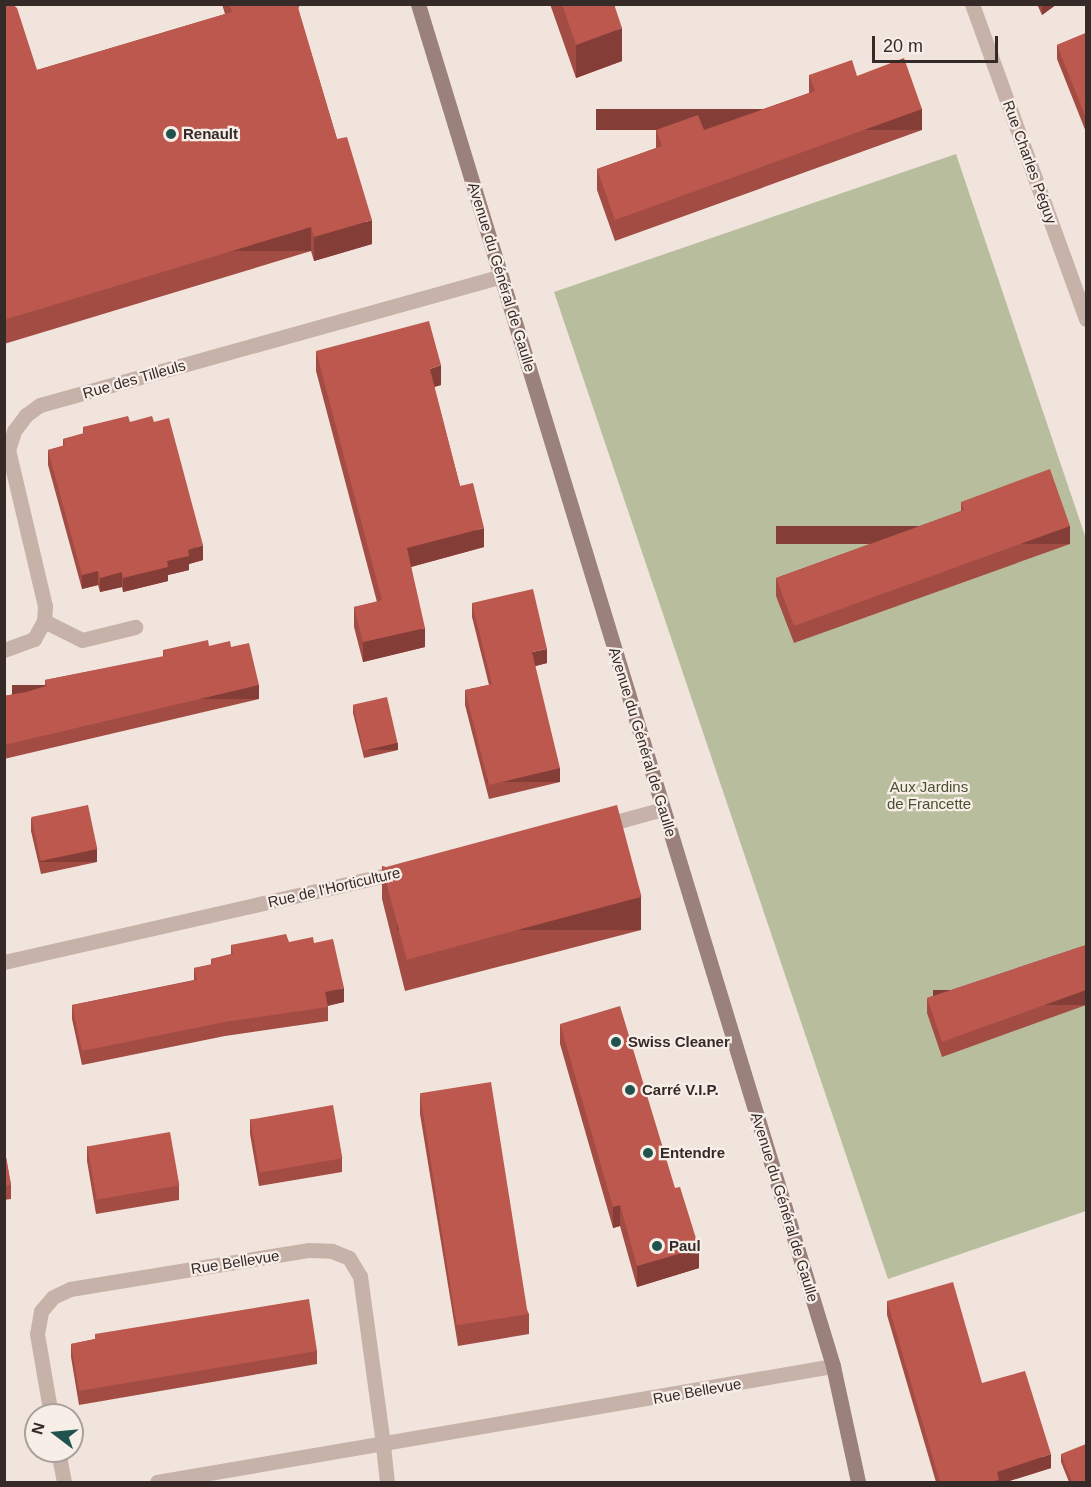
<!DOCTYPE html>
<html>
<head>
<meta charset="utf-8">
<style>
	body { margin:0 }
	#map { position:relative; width:1091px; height:1487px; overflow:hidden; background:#f0e4dc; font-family:Helvetica,sans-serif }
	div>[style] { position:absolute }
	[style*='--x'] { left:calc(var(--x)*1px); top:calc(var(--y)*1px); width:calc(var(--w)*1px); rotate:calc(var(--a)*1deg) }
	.green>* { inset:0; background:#b8be9d }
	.lane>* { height:15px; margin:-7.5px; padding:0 7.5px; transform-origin:7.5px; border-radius:7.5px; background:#c7b2a9 }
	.street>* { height:15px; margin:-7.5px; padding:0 7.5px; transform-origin:7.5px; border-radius:7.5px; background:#c7b2a9 }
	.secondary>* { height:15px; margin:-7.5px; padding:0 7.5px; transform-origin:7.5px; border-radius:7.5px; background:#9a817b }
	.wall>* { inset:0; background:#a24c43 }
	.shaded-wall>* { inset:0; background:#843e37; transform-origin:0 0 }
	.building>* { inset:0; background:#bc584e; transform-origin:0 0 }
	.dots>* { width:16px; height:16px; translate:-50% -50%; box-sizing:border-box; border:3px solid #f8eee8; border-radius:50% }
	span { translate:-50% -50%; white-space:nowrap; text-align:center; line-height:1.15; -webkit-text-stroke:4.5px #f8eee8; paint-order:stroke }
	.poi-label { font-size:15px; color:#352a28; font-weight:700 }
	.left { translate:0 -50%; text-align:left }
	.street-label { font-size:15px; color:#352a28 }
	.park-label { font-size:15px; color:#4a512e }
	.frame { position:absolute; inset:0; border:6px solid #352a28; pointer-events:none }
	.north { position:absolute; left:24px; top:1403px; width:60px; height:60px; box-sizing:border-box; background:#f8eee8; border:2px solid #aaa09b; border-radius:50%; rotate:286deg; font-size:16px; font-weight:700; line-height:24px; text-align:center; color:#352a28 }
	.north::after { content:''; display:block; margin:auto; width:21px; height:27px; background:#21534e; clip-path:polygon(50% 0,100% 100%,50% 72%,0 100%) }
	.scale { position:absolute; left:872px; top:36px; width:126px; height:27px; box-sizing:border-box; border:3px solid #352a28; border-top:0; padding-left:8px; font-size:18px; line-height:21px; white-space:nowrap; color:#352a28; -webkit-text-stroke:4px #f8eee8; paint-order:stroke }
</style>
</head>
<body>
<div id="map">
	<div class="green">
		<div style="clip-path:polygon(956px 154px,1086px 539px,1086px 1211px,888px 1279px,554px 292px)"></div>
	</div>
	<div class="lane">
		<div style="--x:44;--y:621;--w:42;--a:26.6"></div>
		<div style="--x:82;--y:640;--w:55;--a:-13.8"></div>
		<div style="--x:383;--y:1445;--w:37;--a:84"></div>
	</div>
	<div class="street">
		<div style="--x:972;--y:4;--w:335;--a:70.1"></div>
		<div style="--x:4;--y:650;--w:32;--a:-20"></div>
		<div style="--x:34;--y:639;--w:21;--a:-61"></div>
		<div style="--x:44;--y:621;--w:15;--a:-86"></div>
		<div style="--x:45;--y:606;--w:160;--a:-103.3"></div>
		<div style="--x:8;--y:450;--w:20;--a:-72"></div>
		<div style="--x:14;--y:431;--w:20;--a:-53"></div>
		<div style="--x:26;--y:415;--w:17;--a:-36"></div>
		<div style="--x:40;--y:405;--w:479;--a:-15.6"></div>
		<div style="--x:601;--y:826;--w:64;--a:-15.3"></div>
		<div style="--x:4;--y:962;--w:405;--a:-12.8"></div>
		<div style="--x:51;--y:1415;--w:82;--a:-99.8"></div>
		<div style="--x:37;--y:1334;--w:23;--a:-80"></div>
		<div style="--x:41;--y:1311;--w:18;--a:-49"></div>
		<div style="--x:53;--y:1297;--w:19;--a:-25"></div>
		<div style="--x:70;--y:1289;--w:241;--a:-9.3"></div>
		<div style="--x:308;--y:1250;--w:24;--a:2"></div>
		<div style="--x:332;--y:1251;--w:18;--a:22"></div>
		<div style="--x:349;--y:1258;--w:21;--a:59"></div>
		<div style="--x:360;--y:1276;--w:171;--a:82.2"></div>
		<div style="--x:58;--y:1451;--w:32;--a:79"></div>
		<div style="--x:157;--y:1482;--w:686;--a:-9.74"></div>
	</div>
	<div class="secondary">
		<div style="--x:418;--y:4;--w:1424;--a:73.05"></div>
		<div style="--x:833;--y:1366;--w:119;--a:77.8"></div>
	</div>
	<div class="wall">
		<div style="clip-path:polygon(4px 4px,37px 70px,225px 14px,222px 4px,300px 4px,298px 9px,337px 139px,372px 244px,314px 261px,311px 251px,4px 344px)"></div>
		<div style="clip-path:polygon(550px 4px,614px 4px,622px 61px,576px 78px)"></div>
		<div style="clip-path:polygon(1037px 4px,1057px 4px,1042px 15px)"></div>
		<div style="clip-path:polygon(1086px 33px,1086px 132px,1057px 59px,1057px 45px)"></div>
		<div style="clip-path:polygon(809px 75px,857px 76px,922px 130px,615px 241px,597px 190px,597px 169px,656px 148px,656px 130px,704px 130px,809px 93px)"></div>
		<div style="clip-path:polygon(316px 351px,441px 385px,434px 387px,460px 486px,484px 547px,411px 567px,425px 647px,363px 662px,354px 627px,354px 607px,377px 602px,316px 371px)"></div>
		<div style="clip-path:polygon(130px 422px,203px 560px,189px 564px,189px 570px,168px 575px,168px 581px,123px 592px,122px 587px,100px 592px,98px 585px,82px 589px,48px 465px,48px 450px,63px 446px,63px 439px,83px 434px,83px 427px)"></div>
		<div style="clip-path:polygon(961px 502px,1070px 544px,794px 643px,776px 596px,776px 578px,961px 511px)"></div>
		<div style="clip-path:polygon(472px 603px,547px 663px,535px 666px,560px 782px,489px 799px,465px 705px,465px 690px,489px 685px,472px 617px)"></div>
		<div style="clip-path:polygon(209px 646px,231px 647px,259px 699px,4px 759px,4px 696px,26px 692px,45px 686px,45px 680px,163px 657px,163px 650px)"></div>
		<div style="clip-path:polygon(353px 705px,398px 750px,364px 758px,353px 713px)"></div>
		<div style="clip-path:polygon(31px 818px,97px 862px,41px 874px,31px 831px)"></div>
		<div style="clip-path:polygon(382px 866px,641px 930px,405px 991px,382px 899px)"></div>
		<div style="clip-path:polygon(289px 942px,314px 943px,344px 1002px,328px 1006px,328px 1021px,225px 1036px,82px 1065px,72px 1019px,72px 1005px,194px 980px,194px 968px,211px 965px,211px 959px,231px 954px,231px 945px)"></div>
		<div style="clip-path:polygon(1086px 945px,1086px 1005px,942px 1057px,927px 1013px,927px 998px)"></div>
		<div style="clip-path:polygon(560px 1024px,699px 1268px,637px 1287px,620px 1226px,613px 1228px,560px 1044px)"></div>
		<div style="clip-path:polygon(420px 1094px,529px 1314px,529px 1334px,458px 1346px,420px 1114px)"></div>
		<div style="clip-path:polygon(250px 1119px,342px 1158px,342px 1172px,259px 1186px,250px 1134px)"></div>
		<div style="clip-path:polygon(4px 1146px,11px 1185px,11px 1199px,4px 1200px)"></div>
		<div style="clip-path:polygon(87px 1146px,179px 1185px,179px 1200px,96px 1214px,87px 1161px)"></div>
		<div style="clip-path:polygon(887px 1301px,982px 1383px,1051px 1468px,1006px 1482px,936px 1482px,887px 1315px)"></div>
		<div style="clip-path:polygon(95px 1334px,317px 1351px,317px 1364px,79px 1405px,71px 1357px,71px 1344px,95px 1339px)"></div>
		<div style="clip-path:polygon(1061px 1454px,1086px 1482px,1069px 1482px,1061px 1462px)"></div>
	</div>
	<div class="shaded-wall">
		<div style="clip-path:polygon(1042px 4px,1057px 4px,1042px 15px)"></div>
		<div style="clip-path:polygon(622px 28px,622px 61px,576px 78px,576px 45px)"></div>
		<div style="left:922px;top:109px;width:21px;height:326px;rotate:90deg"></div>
		<div style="clip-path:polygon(372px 220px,372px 244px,314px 261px,314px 237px)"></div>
		<div style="left:311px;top:227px;width:24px;height:321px;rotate:90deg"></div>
		<div style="clip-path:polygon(441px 365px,441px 385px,430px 388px,430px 369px)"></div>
		<div style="left:1070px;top:526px;width:18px;height:294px;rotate:90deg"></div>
		<div style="clip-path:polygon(484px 528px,484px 547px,407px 568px,407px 548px)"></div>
		<div style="clip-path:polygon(203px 545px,203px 560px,189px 564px,189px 570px,168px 575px,168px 581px,123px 592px,123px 578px,167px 561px,188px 550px)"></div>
		<div style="clip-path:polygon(98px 571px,98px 585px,82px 589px,82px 575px)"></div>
		<div style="clip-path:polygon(122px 572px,122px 587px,100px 592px,100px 578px)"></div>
		<div style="clip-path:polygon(425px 628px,425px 647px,363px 662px,363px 642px)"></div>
		<div style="clip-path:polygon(547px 649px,547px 663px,532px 667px,532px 652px)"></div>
		<div style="left:259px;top:685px;width:14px;height:247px;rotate:90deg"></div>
		<div style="left:398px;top:743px;width:7px;height:35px;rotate:90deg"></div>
		<div style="left:560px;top:768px;width:14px;height:73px;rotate:90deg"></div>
		<div style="left:97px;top:849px;width:13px;height:57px;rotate:90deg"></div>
		<div style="left:641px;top:897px;width:33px;height:244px;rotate:90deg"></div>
		<div style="clip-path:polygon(344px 988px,344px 1002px,325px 1006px,325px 992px)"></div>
		<div style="left:1086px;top:990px;width:15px;height:153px;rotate:90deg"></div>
		<div style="clip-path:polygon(620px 1205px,620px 1226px,613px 1228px,613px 1207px)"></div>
		<div style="clip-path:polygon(699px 1248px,699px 1268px,637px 1287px,637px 1266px)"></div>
		<div style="clip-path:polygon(1051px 1454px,1051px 1468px,1006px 1482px,990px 1482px,997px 1472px)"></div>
	</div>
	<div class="building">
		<div style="clip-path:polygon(4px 4px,12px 4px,17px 8px,37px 70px,232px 12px,229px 4px,297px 4px,337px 139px,347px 137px,372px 220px,314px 237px,311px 227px,4px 320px)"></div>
		<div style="clip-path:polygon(562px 4px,614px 4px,622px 28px,576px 45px)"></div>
		<div style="clip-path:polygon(1086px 33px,1086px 118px,1057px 45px)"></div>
		<div style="clip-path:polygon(904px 58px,922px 109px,615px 220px,597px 169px,662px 146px,656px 130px,698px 115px,704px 130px,815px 91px,809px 75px,852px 60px,857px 76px)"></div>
		<div style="clip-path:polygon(429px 321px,441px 365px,430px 369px,460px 486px,473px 483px,484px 528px,407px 548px,425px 628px,363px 642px,354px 607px,382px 600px,316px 351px)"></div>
		<div style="clip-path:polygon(128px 416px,130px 422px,152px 416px,154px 422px,169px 418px,203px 545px,188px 550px,189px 556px,167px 561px,168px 567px,123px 578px,122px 572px,100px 578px,98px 571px,82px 575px,48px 450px,65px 445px,63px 439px,84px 433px,83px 427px)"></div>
		<div style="clip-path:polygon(1050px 469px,1070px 526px,794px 626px,776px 578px,964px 510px,961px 502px)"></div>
		<div style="clip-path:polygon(533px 589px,547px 649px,532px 652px,560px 768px,489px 785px,465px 690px,492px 684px,472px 603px)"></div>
		<div style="clip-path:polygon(208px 640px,209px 646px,230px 641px,231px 647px,249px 643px,259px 685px,4px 745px,4px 696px,26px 692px,46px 686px,45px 680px,164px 656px,163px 650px)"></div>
		<div style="left:387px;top:697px;width:47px;height:35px;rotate:77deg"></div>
		<div style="left:88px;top:805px;width:45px;height:58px;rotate:78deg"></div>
		<div style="left:617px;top:805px;width:95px;height:243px;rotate:75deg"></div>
		<div style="clip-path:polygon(286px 934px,289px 942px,313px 937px,314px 943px,333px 939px,344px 988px,325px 992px,328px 1007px,225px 1022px,82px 1051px,72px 1005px,197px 980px,194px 968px,212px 964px,211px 959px,233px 954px,231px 945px)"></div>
		<div style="clip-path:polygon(1086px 945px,1086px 990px,942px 1042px,927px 998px)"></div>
		<div style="clip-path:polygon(620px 1006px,675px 1188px,680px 1187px,699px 1248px,637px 1266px,620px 1205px,613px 1207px,560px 1024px)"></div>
		<div style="left:491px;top:1082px;width:235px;height:72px;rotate:81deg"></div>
		<div style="left:333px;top:1105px;width:54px;height:84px;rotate:80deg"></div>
		<div style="left:170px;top:1132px;width:54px;height:84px;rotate:80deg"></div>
		<div style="clip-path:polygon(4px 1146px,11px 1185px,4px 1186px)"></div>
		<div style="clip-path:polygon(953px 1282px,982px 1383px,1025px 1371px,1051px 1454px,997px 1472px,999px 1480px,990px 1482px,940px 1482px,887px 1301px)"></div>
		<div style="clip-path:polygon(309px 1299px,317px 1351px,79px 1391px,71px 1344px,95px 1339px,95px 1334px)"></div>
		<div style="clip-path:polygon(1086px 1444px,1086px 1482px,1072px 1482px,1061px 1454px)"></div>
	</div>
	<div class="dots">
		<div style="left:171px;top:134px;background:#21534e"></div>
		<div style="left:616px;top:1042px;background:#21534e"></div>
		<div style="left:630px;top:1090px;background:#21534e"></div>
		<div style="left:648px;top:1153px;background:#21534e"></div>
		<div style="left:657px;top:1246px;background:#21534e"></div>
	</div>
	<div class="poi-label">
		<span class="left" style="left:183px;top:134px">Renault</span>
		<span class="left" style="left:628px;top:1042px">Swiss Cleaner</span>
		<span class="left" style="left:642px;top:1090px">Carré V.I.P.</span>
		<span class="left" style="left:660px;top:1153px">Entendre</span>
		<span class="left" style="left:669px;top:1246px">Paul</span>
	</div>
	<div class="street-label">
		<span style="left:1030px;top:162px;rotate:70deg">Rue Charles Péguy</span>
		<span style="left:502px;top:277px;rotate:73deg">Avenue du Général de Gaulle</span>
		<span style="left:134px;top:379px;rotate:-16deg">Rue des Tilleuls</span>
		<span style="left:643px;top:742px;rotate:73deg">Avenue du Général de Gaulle</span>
		<span style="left:334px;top:887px;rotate:-13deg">Rue de l'Horticulture</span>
		<span style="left:785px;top:1207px;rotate:73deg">Avenue du Général de Gaulle</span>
		<span style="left:235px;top:1262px;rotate:-9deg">Rue Bellevue</span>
		<span style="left:697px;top:1391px;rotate:-10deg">Rue Bellevue</span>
	</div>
	<div class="park-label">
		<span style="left:929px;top:795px">Aux Jardins<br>de Francette</span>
	</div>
	<div class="frame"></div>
	<div class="north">N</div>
	<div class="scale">20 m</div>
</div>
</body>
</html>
